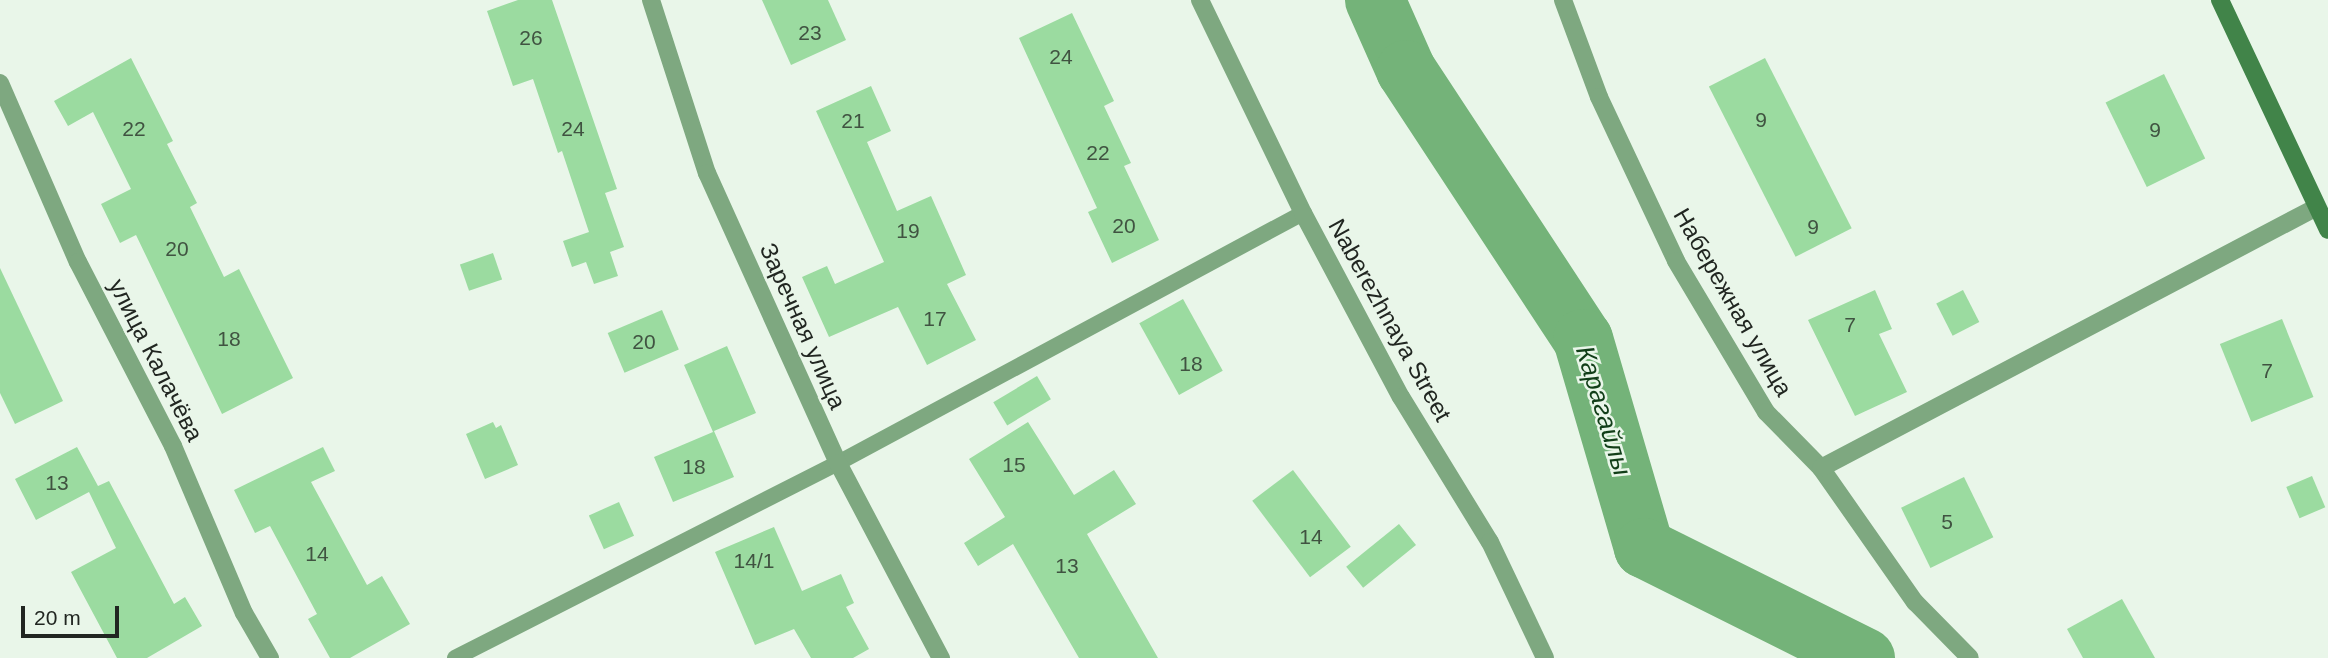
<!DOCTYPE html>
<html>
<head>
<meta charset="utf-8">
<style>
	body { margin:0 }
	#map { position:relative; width:2328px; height:658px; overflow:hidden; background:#e9f6e9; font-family:Arial,sans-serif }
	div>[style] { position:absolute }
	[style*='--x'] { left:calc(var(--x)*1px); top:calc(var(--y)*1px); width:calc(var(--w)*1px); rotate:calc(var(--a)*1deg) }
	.river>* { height:60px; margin:-30px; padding:0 30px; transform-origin:30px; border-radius:30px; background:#74b379 }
	.building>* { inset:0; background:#9bdba0; transform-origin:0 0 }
	.lane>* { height:16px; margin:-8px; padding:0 8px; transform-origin:8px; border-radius:8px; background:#7ea880 }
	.street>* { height:18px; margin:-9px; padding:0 9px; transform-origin:9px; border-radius:9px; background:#7ea880 }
	.secondary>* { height:18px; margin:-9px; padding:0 9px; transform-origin:9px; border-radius:9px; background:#418449 }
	span { translate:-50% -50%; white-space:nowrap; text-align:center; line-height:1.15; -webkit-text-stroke:5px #e9f6e9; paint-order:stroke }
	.number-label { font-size:21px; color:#405341 }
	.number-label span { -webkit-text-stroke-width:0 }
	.street-label { font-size:24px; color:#212621 }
	.water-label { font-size:26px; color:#113e18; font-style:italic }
	.scale { position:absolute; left:21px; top:606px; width:98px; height:32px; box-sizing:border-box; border:4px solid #212621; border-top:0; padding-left:9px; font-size:21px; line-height:24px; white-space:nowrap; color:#212621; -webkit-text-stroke:5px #e9f6e9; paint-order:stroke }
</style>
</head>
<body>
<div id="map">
	<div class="river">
		<div style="--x:1375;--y:0;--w:77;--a:66.1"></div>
		<div style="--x:1406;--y:70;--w:322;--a:56.7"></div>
		<div style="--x:1583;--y:339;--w:218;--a:73.7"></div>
		<div style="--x:1644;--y:548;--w:247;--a:26.5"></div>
	</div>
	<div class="building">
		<div style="clip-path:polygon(518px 0,552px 0,617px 189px,605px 193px,624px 247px,610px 252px,618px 276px,594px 284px,586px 262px,572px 267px,563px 241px,589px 232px,562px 151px,558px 153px,533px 79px,513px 86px,487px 11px)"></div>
		<div style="clip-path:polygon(762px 0,828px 0,846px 40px,791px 65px)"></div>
		<div style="clip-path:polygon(1072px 13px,1114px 101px,1104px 106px,1131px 163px,1124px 166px,1159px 240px,1112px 263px,1088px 212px,1097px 208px,1019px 38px)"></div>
		<div style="clip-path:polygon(131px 58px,173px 141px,167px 144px,197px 203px,190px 207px,224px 277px,239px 269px,293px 378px,222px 414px,136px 235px,120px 243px,101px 204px,131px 189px,93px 112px,68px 126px,54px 101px)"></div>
		<div style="left:1765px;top:58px;width:191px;height:63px;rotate:63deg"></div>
		<div style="left:2164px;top:74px;width:94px;height:65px;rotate:64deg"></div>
		<div style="clip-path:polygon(871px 86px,891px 131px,867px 142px,897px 211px,931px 196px,966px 275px,947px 284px,976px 340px,927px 365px,898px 307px,829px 337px,802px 277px,827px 266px,835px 284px,884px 262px,816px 111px)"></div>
		<div style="left:493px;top:253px;width:28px;height:35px;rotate:71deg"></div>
		<div style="clip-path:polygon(0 268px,63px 401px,15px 424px,0 393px)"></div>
		<div style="clip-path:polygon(1875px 290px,1892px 329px,1879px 334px,1907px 392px,1855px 416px,1808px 320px)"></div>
		<div style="left:1963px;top:290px;width:36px;height:30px;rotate:63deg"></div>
		<div style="left:1183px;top:299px;width:82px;height:50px;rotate:61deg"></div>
		<div style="left:662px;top:310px;width:43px;height:59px;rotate:67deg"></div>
		<div style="left:2282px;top:319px;width:84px;height:67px;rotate:68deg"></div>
		<div style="clip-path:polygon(727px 346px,756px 413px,714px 431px,734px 477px,673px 502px,654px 457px,713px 432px,684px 365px)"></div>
		<div style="left:1037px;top:376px;width:27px;height:51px;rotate:59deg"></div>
		<div style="clip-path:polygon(493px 422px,496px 428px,501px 425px,518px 465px,485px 479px,466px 434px)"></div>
		<div style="clip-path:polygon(1028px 422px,1074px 495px,1114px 470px,1136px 504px,1087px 534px,1158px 658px,1079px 658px,1013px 544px,978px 566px,964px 543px,1005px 517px,969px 459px)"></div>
		<div style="clip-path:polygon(77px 447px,98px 486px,109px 481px,174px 604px,185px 597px,202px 626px,147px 658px,117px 658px,71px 572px,116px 548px,89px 492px,36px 520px,15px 479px)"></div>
		<div style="clip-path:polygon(323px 447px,335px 471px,311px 482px,367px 585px,382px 576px,410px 624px,350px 658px,330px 658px,308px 619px,317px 614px,270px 526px,255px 533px,234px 490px)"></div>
		<div style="left:1293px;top:470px;width:96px;height:51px;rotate:53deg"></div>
		<div style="left:2312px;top:476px;width:34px;height:28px;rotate:67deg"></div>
		<div style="left:1964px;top:477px;width:67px;height:70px;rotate:64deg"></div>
		<div style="left:619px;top:502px;width:37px;height:33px;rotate:66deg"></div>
		<div style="left:1399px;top:524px;width:27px;height:68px;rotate:51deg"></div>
		<div style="clip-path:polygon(774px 527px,802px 591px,841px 574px,854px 603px,846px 607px,869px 649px,853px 658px,811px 658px,794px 629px,755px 645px,715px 552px)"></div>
		<div style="clip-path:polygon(2122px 599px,2155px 658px,2083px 658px,2067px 629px)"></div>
	</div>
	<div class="lane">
		<div style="--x:455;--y:658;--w:430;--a:-27"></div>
		<div style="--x:838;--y:463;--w:528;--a:-28.26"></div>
	</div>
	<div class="street">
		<div style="--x:651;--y:0;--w:182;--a:72.1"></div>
		<div style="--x:707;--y:173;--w:318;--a:65.7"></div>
		<div style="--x:838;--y:463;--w:221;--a:62.2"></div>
		<div style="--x:1200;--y:0;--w:237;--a:64.2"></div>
		<div style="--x:1303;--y:213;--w:208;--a:62"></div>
		<div style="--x:1401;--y:397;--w:170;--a:58.5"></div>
		<div style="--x:1490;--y:542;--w:128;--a:64.6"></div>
		<div style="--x:1563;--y:0;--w:103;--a:69.6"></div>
		<div style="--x:1599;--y:97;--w:181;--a:64.8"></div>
		<div style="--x:1676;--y:261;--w:176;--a:59.2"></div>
		<div style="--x:1766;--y:412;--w:78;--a:45.5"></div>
		<div style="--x:1821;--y:468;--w:164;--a:55"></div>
		<div style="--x:1915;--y:602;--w:78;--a:45.5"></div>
		<div style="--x:0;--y:83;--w:195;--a:66.5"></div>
		<div style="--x:78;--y:262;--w:207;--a:62.7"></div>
		<div style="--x:173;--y:446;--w:181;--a:67"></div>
		<div style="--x:244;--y:613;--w:52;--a:60"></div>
		<div style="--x:1821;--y:468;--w:558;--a:-27.76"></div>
	</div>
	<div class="secondary">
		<div style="--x:2220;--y:0;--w:254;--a:64.8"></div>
	</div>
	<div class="number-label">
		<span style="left:810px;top:33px">23</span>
		<span style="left:531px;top:38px">26</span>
		<span style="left:1061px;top:57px">24</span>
		<span style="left:1761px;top:120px">9</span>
		<span style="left:853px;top:121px">21</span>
		<span style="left:134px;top:129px">22</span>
		<span style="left:573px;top:129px">24</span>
		<span style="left:2155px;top:130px">9</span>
		<span style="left:1098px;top:153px">22</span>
		<span style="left:1124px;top:226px">20</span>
		<span style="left:1813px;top:227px">9</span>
		<span style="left:908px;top:231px">19</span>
		<span style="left:177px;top:249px">20</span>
		<span style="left:935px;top:319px">17</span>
		<span style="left:1850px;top:325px">7</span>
		<span style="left:229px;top:339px">18</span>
		<span style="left:644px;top:342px">20</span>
		<span style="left:1191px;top:364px">18</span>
		<span style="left:2267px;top:371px">7</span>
		<span style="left:1014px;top:465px">15</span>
		<span style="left:694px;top:467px">18</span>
		<span style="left:57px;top:483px">13</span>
		<span style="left:1947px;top:522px">5</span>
		<span style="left:1311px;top:537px">14</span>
		<span style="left:317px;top:554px">14</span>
		<span style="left:754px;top:561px">14/1</span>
		<span style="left:1067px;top:566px">13</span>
	</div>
	<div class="street-label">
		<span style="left:1733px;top:302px;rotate:60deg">Набережная улица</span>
		<span style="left:1390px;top:320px;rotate:61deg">Naberezhnaya Street</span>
		<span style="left:803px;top:326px;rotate:66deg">Заречная улица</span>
		<span style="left:156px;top:360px;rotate:63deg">улица Калачёва</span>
	</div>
	<div class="water-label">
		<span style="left:1603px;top:411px;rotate:73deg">Карагайлы</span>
	</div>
	<div class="scale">20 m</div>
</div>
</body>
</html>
